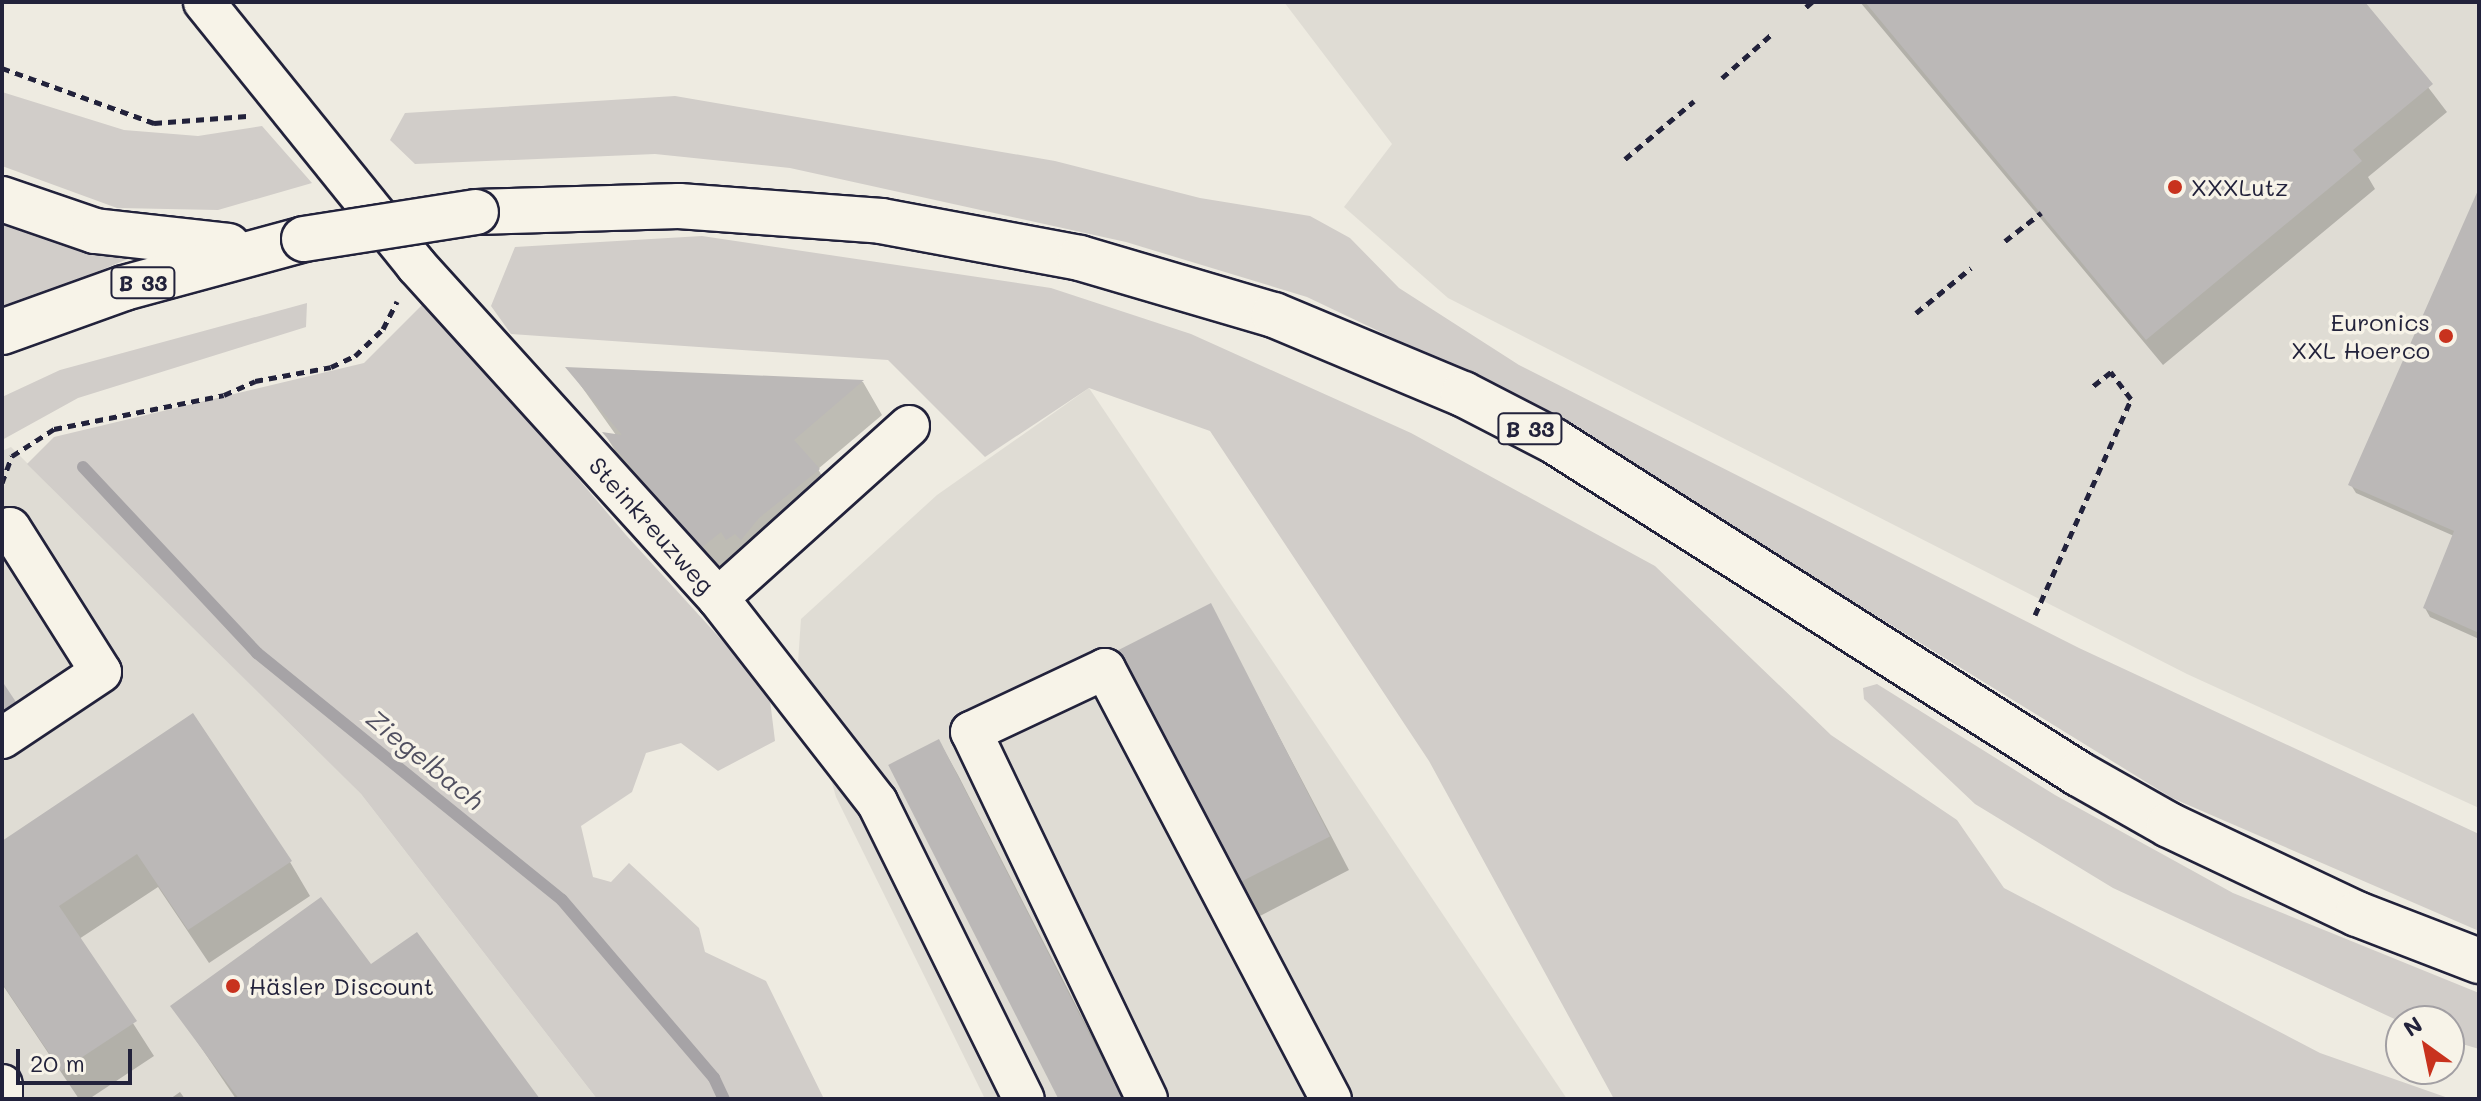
<!DOCTYPE html>
<html>
<head>
<meta charset="utf-8">
<style>
	body { margin:0 }
	#map { position:relative; width:2481px; height:1101px; overflow:hidden; background:#eeebe1; font-family:Mali,sans-serif }
	div>[style] { position:absolute }
	[style*='--x'] { left:calc(var(--x)*1px); top:calc(var(--y)*1px); width:calc(var(--w)*1px); rotate:calc(var(--a)*1deg) }
	.built>* { inset:0; background:#dfdcd4 }
	.green>* { inset:0; background:#d1cdc9 }
	.shadow>* { inset:0; background:#0003 }
	.stream>* { height:12px; margin:-6px; padding:0 6px; transform-origin:6px; border-radius:6px; background:#a6a3a6 }
	.building>* { inset:0; background:#bbb8b7; transform-origin:0 0 }
	.path>* { height:5px; margin-top:-2.5px; transform-origin:0; background:repeating-linear-gradient(90deg,#22223b 0 8px,transparent 0 14px) }
	.roads { filter:drop-shadow(2px 0 #22223b) drop-shadow(-2px 0 #22223b) drop-shadow(0 2px #22223b) drop-shadow(0 -2px #22223b) }
	.minor>* { height:40px; margin:-20px; padding:0 20px; transform-origin:20px; border-radius:20px; background:#f7f3e8 }
	.major>* { height:44px; margin:-22px; padding:0 22px; transform-origin:22px; border-radius:22px; background:#f7f3e8 }
	.bridges { filter:drop-shadow(2px 0 #22223b) drop-shadow(-2px 0 #22223b) drop-shadow(0 2px #22223b) drop-shadow(0 -2px #22223b) }
	.major-bridge>* { height:44px; margin:-22px; padding:0 22px; transform-origin:22px; border-radius:22px; background:#f7f3e8 }
	.dots>* { width:22px; height:22px; translate:-50% -50%; box-sizing:border-box; border:4px solid #f7f3e8; border-radius:50% }
	span { translate:-50% -50%; white-space:nowrap; text-align:center; line-height:1.15; -webkit-text-stroke:7px #f7f3e8; paint-order:stroke }
	.shield-label span { padding:2px 6px; background:#f7f3e8; border:2px solid; border-radius:6px; -webkit-text-stroke-width:0 }
	.shield-label { font-size:22px; color:#22223b; font-weight:700 }
	.poi-label { font-size:24px; color:#22223b }
	.left { translate:0 -50%; text-align:left }
	.right { translate:-100% -50%; text-align:right }
	.street-label { font-size:24px; color:#22223b }
	.water-label { font-size:26px; color:#504f60; font-style:italic }
	.frame { position:absolute; inset:0; border:4px solid #22223b; pointer-events:none }
	.north { position:absolute; left:2385px; top:1005px; width:80px; height:80px; box-sizing:border-box; background:#f7f3e8; border:2px solid #a29fa3; border-radius:50%; rotate:327deg; font-size:22px; font-weight:700; line-height:32px; text-align:center; color:#22223b }
	.north::after { content:''; display:block; margin:auto; width:28px; height:36px; background:#c8321e; clip-path:polygon(50% 0,100% 100%,50% 72%,0 100%) }
	.scale { position:absolute; left:16px; top:1049px; width:116px; height:36px; box-sizing:border-box; border:4px solid #22223b; border-top:0; padding-left:10px; font-size:24px; line-height:28px; white-space:nowrap; color:#22223b; -webkit-text-stroke:6px #f7f3e8; paint-order:stroke }
</style>
</head>
<body>
<div id="map">
	<div class="built">
		<div style="clip-path:polygon(1284px 2px,2479px 2px,2479px 808px,2187px 674px,1448px 298px,1344px 207px,1392px 144px)"></div>
		<div style="clip-path:polygon(1089px 388px,1567px 1099px,985px 1099px,836px 797px,798px 662px,801px 619px,937px 495px)"></div>
		<div style="clip-path:polygon(11px 447px,361px 794px,597px 1099px,2px 1099px,2px 451px)"></div>
	</div>
	<div class="green">
		<div style="clip-path:polygon(2px 92px,124px 130px,198px 136px,262px 126px,312px 183px,218px 210px,117px 208px,2px 166px)"></div>
		<div style="clip-path:polygon(675px 96px,1055px 161px,1200px 198px,1310px 216px,1350px 238px,1399px 288px,1519px 365px,2079px 648px,2479px 834px,2479px 931px,2172px 798px,1536px 406px,1307px 297px,1126px 242px,790px 168px,655px 154px,415px 164px,390px 140px,405px 113px)"></div>
		<div style="clip-path:polygon(2px 215px,140px 254px,2px 311px)"></div>
		<div style="clip-path:polygon(702px 236px,1051px 288px,1191px 334px,1411px 433px,1655px 566px,1831px 735px,1957px 820px,2004px 888px,2320px 1053px,2451px 1099px,1614px 1099px,1429px 761px,1210px 431px,1089px 388px,985px 457px,888px 360px,511px 334px,491px 306px,515px 247px)"></div>
		<div style="clip-path:polygon(427px 300px,626px 535px,769px 692px,775px 741px,718px 771px,681px 743px,646px 753px,632px 792px,581px 826px,593px 877px,611px 882px,629px 863px,699px 928px,705px 952px,766px 981px,824px 1099px,597px 1099px,361px 794px,27px 464px,54px 437px,364px 363px)"></div>
		<div style="clip-path:polygon(307px 303px,306px 327px,78px 398px,2px 440px,2px 397px,60px 370px)"></div>
		<div style="clip-path:polygon(1877px 684px,2055px 795px,2233px 893px,2479px 993px,2479px 1049px,2449px 1040px,2449px 1021px,2401px 1022px,2113px 888px,1975px 804px,1864px 699px,1863px 688px)"></div>
	</div>
	<div class="shadow">
		<div style="clip-path:polygon(1860px 2px,2363px 2px,2447px 112px,2368px 177px,2375px 189px,2163px 365px)"></div>
		<div style="clip-path:polygon(2479px 193px,2479px 639px,2430px 617px,2425px 608px,2454px 536px,2356px 493px,2351px 485px)"></div>
		<div style="clip-path:polygon(569px 369px,863px 382px,882px 415px,818px 469px,838px 504px,716px 574px,620px 459px,605px 434px,616px 435px)"></div>
		<div style="clip-path:polygon(1210px 605px,1349px 870px,1258px 917px,1238px 884px)"></div>
		<div style="clip-path:polygon(2px 685px,33px 737px,2px 757px)"></div>
		<div style="clip-path:polygon(939px 741px,958px 775px,1124px 1099px,1062px 1099px)"></div>
		<div style="clip-path:polygon(2px 843px,290px 862px,310px 896px,209px 963px,158px 887px,79px 939px,154px 1056px,89px 1099px,79px 1099px,2px 984px)"></div>
		<div style="clip-path:polygon(370px 967px,537px 1099px,236px 1099px,173px 1006px)"></div>
		<div style="clip-path:polygon(180px 1092px,185px 1099px,170px 1099px)"></div>
	</div>
	<div class="stream">
		<div style="--x:83;--y:467;--w:255;--a:46.9"></div>
		<div style="--x:257;--y:653;--w:392;--a:39"></div>
		<div style="--x:562;--y:900;--w:234;--a:49.5"></div>
		<div style="--x:714;--y:1078;--w:23;--a:65"></div>
	</div>
	<div class="building">
		<div style="clip-path:polygon(1865px 2px,2365px 2px,2433px 84px,2353px 150px,2362px 161px,2146px 340px)"></div>
		<div style="clip-path:polygon(2479px 188px,2479px 633px,2423px 608px,2454px 531px,2348px 485px)"></div>
		<div style="clip-path:polygon(565px 367px,864px 380px,794px 440px,820px 469px,759px 518px,741px 540px,735px 534px,726px 540px,721px 532px,700px 549px,602px 432px,622px 435px)"></div>
		<div style="left:1211px;top:603px;width:262px;height:106px;rotate:63deg"></div>
		<div style="clip-path:polygon(2px 681px,16px 702px,2px 711px)"></div>
		<div style="clip-path:polygon(193px 713px,292px 861px,188px 930px,137px 854px,59px 906px,137px 1021px,61px 1071px,2px 983px,2px 841px)"></div>
		<div style="left:939px;top:739px;width:405px;height:57px;rotate:63deg"></div>
		<div style="clip-path:polygon(321px 897px,371px 964px,417px 932px,540px 1099px,239px 1099px,170px 1006px)"></div>
	</div>
	<div class="path">
		<div style="--x:1806;--y:7;--w:8;--a:-40"></div>
		<div style="--x:2;--y:68;--w:162;--a:19.9"></div>
		<div style="--x:154;--y:123;--w:93;--a:-4.3"></div>
		<div style="--x:1722;--y:78;--w:69;--a:-41.5"></div>
		<div style="--x:1625;--y:159;--w:90;--a:-40"></div>
		<div style="--x:2005;--y:241;--w:46;--a:-37.9"></div>
		<div style="--x:1916;--y:313;--w:71;--a:-39.3"></div>
		<div style="--x:2;--y:483;--w:29;--a:-70"></div>
		<div style="--x:12;--y:456;--w:50;--a:-32.7"></div>
		<div style="--x:54;--y:429;--w:173;--a:-11.3"></div>
		<div style="--x:224;--y:395;--w:34;--a:-24"></div>
		<div style="--x:255;--y:381;--w:77;--a:-10.4"></div>
		<div style="--x:331;--y:367;--w:26;--a:-25"></div>
		<div style="--x:355;--y:356;--w:39;--a:-44"></div>
		<div style="--x:383;--y:329;--w:31;--a:-63"></div>
		<div style="--x:2035;--y:615;--w:236;--a:-66"></div>
		<div style="--x:2131;--y:399;--w:34;--a:-127"></div>
		<div style="--x:2111;--y:372;--w:23;--a:142"></div>
	</div>
	<div class="roads">
		<div class="minor">
			<div style="--x:204;--y:2;--w:338;--a:51.1"></div>
			<div style="--x:416;--y:265;--w:450;--a:47.8"></div>
			<div style="--x:718;--y:598;--w:259;--a:52.1"></div>
			<div style="--x:877;--y:802;--w:331;--a:63.7"></div>
			<div style="--x:2;--y:533;--w:9;--a:-32"></div>
			<div style="--x:10;--y:528;--w:170;--a:57.7"></div>
			<div style="--x:101;--y:672;--w:119;--a:146.3"></div>
			<div style="--x:718;--y:598;--w:257;--a:-42"></div>
			<div style="--x:2;--y:1085;--w:14;--a:90"></div>
			<div style="--x:1147;--y:1099;--w:407;--a:-115.6"></div>
			<div style="--x:971;--y:732;--w:148;--a:-25.2"></div>
			<div style="--x:1105;--y:669;--w:486;--a:62.3"></div>
		</div>
		<div class="major">
			<div style="--x:2;--y:199;--w:98;--a:19"></div>
			<div style="--x:95;--y:231;--w:134;--a:6.4"></div>
			<div style="--x:476;--y:212;--w:203;--a:-1.7"></div>
			<div style="--x:679;--y:206;--w:203;--a:4.2"></div>
			<div style="--x:881;--y:221;--w:202;--a:10.5"></div>
			<div style="--x:1080;--y:258;--w:202;--a:16.4"></div>
			<div style="--x:1274;--y:315;--w:205;--a:22.7"></div>
			<div style="--x:1463;--y:394;--w:102;--a:27.3"></div>
			<div style="--x:1554;--y:441;--w:622;--a:32.39"></div>
			<div style="--x:2079;--y:774;--w:103;--a:29.5"></div>
			<div style="--x:2169;--y:825;--w:208;--a:25.3"></div>
			<div style="--x:2357;--y:914;--w:131;--a:21.1"></div>
			<div style="--x:2;--y:332;--w:130;--a:-19.8"></div>
			<div style="--x:124;--y:288;--w:187;--a:-15.2"></div>
		</div>
	</div>
	<div class="bridges">
		<div class="major-bridge">
			<div style="--x:304;--y:239;--w:174;--a:-8.9"></div>
		</div>
	</div>
	<div class="dots">
		<div style="left:2175px;top:187px;background:#c8321e"></div>
		<div style="left:2446px;top:336px;background:#c8321e"></div>
		<div style="left:233px;top:986px;background:#c8321e"></div>
	</div>
	<div class="shield-label">
		<span style="left:143px;top:283px">B 33</span>
		<span style="left:1530px;top:429px">B 33</span>
	</div>
	<div class="poi-label">
		<span class="left" style="left:2191px;top:187px">XXXLutz</span>
		<span class="right" style="left:2430px;top:336px">Euronics<br>XXL Hoerco</span>
		<span class="left" style="left:249px;top:986px">Häsler Discount</span>
	</div>
	<div class="street-label">
		<span style="left:652px;top:525px;rotate:48deg">Steinkreuzweg</span>
	</div>
	<div class="water-label">
		<span style="left:425px;top:760px;rotate:39deg">Ziegelbach</span>
	</div>
	<div class="frame"></div>
	<div class="north">N</div>
	<div class="scale">20 m</div>
</div>
</body>
</html>
